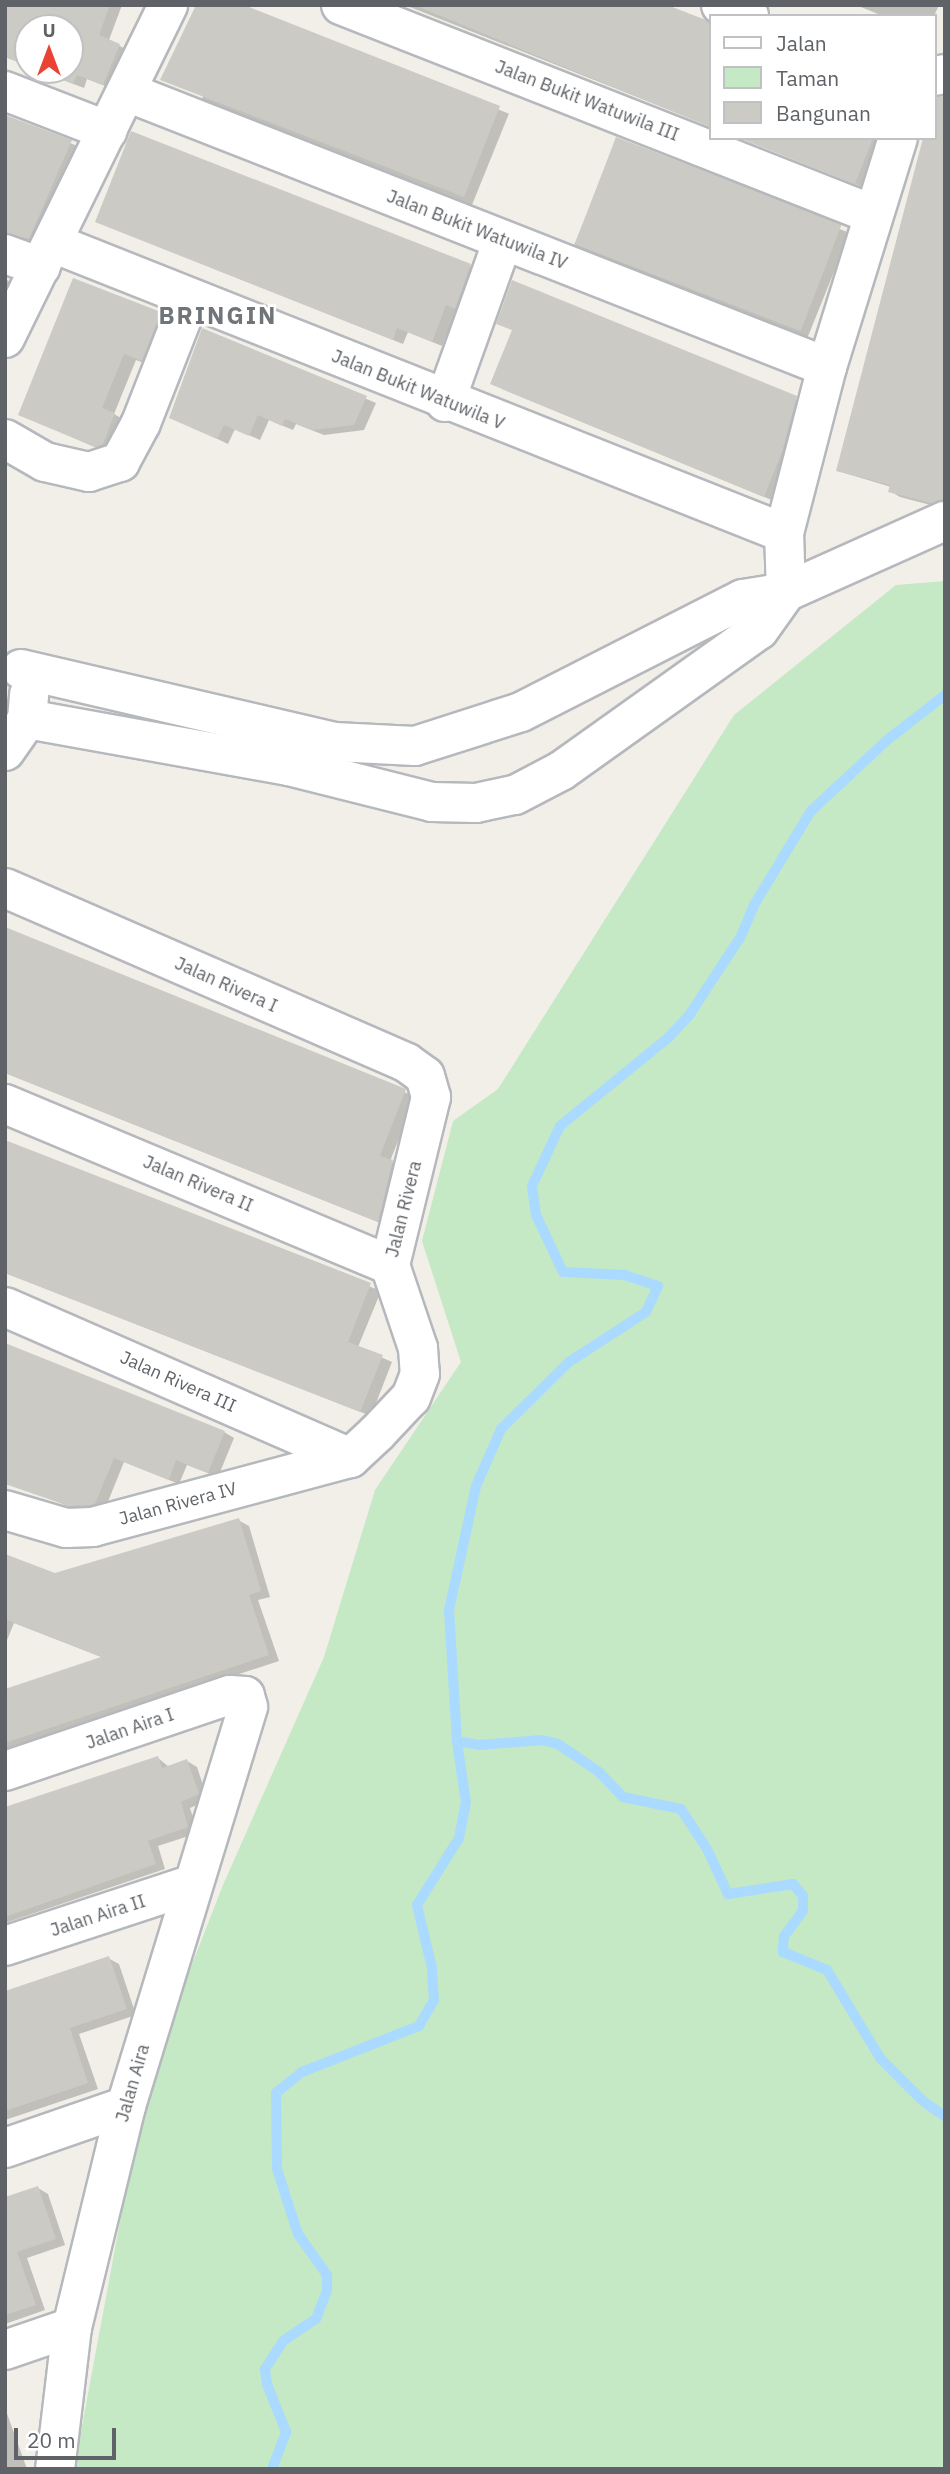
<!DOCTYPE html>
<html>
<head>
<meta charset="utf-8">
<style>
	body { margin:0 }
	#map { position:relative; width:950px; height:2474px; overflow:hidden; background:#f1efe8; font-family:"IBM Plex Sans",sans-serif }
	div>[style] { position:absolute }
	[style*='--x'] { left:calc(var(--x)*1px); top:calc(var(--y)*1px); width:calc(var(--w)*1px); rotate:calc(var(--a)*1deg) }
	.green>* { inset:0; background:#c5e8c5 }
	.shadow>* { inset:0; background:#0003; transform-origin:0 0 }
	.stream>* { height:10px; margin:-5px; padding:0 5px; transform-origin:5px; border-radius:5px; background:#aadaff }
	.building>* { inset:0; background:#cccac5; transform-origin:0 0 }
	.roads { filter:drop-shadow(2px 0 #b5b8bc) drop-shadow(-2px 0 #b5b8bc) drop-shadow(0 2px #b5b8bc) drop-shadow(0 -2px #b5b8bc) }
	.street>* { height:38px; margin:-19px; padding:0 19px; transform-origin:19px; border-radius:19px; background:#fff }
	span { translate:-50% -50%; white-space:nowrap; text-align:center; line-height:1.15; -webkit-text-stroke:5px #fff; paint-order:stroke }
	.street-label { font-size:18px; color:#5f6368 }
	.district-label { font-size:24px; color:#70757a; font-weight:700; letter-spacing:2px }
	.frame { position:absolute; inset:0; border:7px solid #5f6368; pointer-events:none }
	.legend { position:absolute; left:709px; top:14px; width:228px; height:126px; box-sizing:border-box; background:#fff; border:2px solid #bfc1c3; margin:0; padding:9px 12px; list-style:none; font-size:21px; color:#5f6368 }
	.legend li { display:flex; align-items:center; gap:14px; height:35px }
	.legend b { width:35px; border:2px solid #bfc1c3 }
	.north { position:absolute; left:14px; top:14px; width:70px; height:70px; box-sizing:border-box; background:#fff; border:2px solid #bfc1c3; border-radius:50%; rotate:0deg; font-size:19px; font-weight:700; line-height:28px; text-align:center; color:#5f6368 }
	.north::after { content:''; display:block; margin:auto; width:24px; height:32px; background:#ea4335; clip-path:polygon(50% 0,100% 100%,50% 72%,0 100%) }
	.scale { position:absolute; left:14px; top:2428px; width:102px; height:32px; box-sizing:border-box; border:4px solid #5f6368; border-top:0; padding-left:9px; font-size:21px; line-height:24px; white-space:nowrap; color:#5f6368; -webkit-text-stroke:5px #fff; paint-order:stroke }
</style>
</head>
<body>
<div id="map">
	<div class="green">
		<div style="clip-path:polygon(945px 581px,945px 2469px,74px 2469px,146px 2082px,223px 1885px,324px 1657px,375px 1490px,461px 1362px,422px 1241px,453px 1121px,498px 1089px,734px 715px,896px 585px)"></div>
	</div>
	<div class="shadow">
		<div style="clip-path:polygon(5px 5px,122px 5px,109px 40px,129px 51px,113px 89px,87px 79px,84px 88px,37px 70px,70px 70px,70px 28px,28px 28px,28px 66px,5px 57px)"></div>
		<div style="left:240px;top:5px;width:290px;height:105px;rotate:22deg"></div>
		<div style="clip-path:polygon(405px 5px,666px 5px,710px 23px,710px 126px)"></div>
		<div style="clip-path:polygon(856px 5px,939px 5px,934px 16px,883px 16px)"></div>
		<div style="clip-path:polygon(5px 117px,80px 147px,39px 244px,12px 237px,5px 242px)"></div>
		<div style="clip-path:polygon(945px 129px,945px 508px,942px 508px,900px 497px,890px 491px,891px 487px,838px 471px,934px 138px)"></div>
		<div style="clip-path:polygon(740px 138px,885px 138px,865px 188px)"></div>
		<div style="left:617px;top:139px;width:251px;height:115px;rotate:22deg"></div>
		<div style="clip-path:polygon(97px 222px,470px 266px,480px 272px,466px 313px,457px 310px,442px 346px,408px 332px,403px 344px)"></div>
		<div style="clip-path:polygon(5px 279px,18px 286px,5px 314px)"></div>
		<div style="clip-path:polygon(160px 314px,172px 320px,154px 367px,136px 360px,114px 414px,126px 421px,108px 453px,20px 414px)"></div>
		<div style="clip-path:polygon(498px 323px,806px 403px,774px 501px,502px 389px,514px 331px)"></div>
		<div style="clip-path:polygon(203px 330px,376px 403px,364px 430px,324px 435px,296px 424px,293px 430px,269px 420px,260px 440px,235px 429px,228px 444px,171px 417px)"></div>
		<div style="clip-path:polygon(5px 928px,416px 1097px,390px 1161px,403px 1168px,388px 1226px,5px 1073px)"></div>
		<div style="clip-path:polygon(5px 1142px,381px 1291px,358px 1347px,392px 1362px,371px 1416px,5px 1273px)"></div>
		<div style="clip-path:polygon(224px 1432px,234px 1438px,218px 1477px,187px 1465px,179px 1484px,124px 1462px,105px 1509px,80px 1511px,5px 1481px)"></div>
		<div style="clip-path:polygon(238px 1520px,249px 1526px,270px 1597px,258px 1600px,279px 1661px,5px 1751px,5px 1691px,104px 1658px,14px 1623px,5px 1645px,5px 1556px,55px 1575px)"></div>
		<div style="clip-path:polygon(158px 1758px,169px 1767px,187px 1761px,197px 1767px,208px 1800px,190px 1808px,198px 1833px,158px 1846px,165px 1869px,5px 1923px,5px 1809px)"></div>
		<div style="clip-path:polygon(108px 1958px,119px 1964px,136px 2015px,79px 2034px,98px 2089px,5px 2120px,5px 1993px)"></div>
		<div style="clip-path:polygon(38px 2188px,48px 2194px,65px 2245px,27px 2258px,45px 2310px,5px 2324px,5px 2199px)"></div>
		<div style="clip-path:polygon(5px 2408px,27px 2469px,5px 2469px)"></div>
	</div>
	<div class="stream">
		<div style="--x:457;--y:1741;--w:22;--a:10"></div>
		<div style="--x:479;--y:1745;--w:63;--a:-4.5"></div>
		<div style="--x:542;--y:1740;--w:16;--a:14"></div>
		<div style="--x:558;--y:1744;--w:50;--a:34.3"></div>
		<div style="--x:599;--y:1772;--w:35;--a:46"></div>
		<div style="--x:623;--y:1797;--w:59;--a:11.7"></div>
		<div style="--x:681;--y:1809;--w:48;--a:57"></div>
		<div style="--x:707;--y:1849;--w:50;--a:65"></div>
		<div style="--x:728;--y:1894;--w:66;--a:-8.7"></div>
		<div style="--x:793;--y:1884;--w:16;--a:50"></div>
		<div style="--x:803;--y:1896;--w:15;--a:90"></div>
		<div style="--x:803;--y:1911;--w:31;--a:127"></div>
		<div style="--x:784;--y:1936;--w:16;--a:94"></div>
		<div style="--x:783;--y:1952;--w:48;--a:22.2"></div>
		<div style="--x:827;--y:1970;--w:103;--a:58.9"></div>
		<div style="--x:880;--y:2058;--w:62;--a:45"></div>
		<div style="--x:924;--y:2102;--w:25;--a:34"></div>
		<div style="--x:272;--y:2469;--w:40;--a:-69"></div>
		<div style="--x:286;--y:2432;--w:52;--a:-111.6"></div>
		<div style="--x:267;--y:2384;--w:15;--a:-98"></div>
		<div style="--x:265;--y:2369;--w:33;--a:-57"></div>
		<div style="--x:283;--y:2341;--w:40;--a:-34"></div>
		<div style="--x:316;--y:2319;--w:30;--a:-69"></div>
		<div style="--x:327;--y:2291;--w:16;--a:-90"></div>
		<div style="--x:327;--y:2275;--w:50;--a:-125.3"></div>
		<div style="--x:298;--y:2234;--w:68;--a:-107.9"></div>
		<div style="--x:277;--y:2169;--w:76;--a:-90.8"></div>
		<div style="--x:276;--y:2093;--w:33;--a:-39"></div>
		<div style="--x:302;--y:2072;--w:126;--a:-21.5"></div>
		<div style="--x:419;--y:2026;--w:30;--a:-60"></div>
		<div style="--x:434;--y:2000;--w:32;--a:-94"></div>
		<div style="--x:432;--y:1968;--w:65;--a:-103.4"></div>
		<div style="--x:417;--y:1905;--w:79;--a:-57.9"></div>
		<div style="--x:459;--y:1838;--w:36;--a:-79"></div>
		<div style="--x:466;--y:1803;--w:63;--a:-98.3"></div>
		<div style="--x:457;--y:1741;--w:131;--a:-93.5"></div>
		<div style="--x:449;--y:1610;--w:127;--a:-77.7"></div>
		<div style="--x:476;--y:1486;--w:62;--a:-66.3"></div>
		<div style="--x:501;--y:1429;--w:95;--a:-44.6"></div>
		<div style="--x:569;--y:1362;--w:92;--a:-33"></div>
		<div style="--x:646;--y:1312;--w:29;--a:-65"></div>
		<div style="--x:658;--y:1286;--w:35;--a:-162"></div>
		<div style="--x:625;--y:1275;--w:62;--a:-177.2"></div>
		<div style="--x:563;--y:1272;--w:63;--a:-115.3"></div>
		<div style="--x:536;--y:1215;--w:29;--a:-98"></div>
		<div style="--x:532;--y:1186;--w:66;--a:-65"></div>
		<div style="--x:560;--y:1126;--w:139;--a:-39.2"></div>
		<div style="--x:668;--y:1038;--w:33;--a:-47"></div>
		<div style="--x:690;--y:1014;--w:93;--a:-56.8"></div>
		<div style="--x:741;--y:936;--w:34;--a:-67"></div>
		<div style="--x:754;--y:905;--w:110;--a:-58.8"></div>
		<div style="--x:811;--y:811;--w:103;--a:-43"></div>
		<div style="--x:886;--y:741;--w:75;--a:-37.9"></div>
	</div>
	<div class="building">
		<div style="clip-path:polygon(5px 5px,110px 5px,99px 35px,120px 44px,103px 85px,77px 75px,73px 84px,38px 70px,70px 70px,70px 28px,28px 28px,28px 66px,5px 57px)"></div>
		<div style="clip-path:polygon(196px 5px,244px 5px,500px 106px,464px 197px,160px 80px)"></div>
		<div style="clip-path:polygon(414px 5px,667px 5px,706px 20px,710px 23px,710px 127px)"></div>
		<div style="clip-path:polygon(945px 96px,945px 500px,931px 503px,888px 492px,890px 485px,836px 471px,923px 138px,934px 138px,934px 97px)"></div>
		<div style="clip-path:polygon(5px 115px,72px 140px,29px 239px,5px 233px)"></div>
		<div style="clip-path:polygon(131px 131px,471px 264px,455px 309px,446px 305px,432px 342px,397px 328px,393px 340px,95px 222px)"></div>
		<div style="left:616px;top:137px;width:242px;height:115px;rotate:21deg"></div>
		<div style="clip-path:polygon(739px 138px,873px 138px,855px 184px)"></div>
		<div style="clip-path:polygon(73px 278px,161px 312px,142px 361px,124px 354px,102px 408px,115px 413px,103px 444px,95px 447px,18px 415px)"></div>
		<div style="clip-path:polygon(512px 280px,797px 396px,782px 452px,764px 497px,490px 384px,512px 330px,496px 324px)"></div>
		<div style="clip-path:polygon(202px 328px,367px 396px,354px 425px,313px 430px,285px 419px,282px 426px,258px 415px,249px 436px,224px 425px,217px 439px,169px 418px)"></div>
		<div style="clip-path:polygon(5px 927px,406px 1089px,380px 1156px,393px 1160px,378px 1222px,5px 1073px)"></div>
		<div style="clip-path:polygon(5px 1140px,371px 1283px,348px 1342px,383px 1355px,360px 1412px,5px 1273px)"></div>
		<div style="clip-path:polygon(5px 1343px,225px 1431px,208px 1473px,176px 1460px,169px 1480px,114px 1458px,95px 1504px,90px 1505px,69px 1506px,5px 1484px)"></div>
		<div style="clip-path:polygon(239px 1518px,261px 1591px,249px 1595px,269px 1655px,5px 1743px,5px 1689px,101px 1657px,5px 1619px,5px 1554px,55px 1573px)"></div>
		<div style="clip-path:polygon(158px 1756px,162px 1768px,187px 1759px,199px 1794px,181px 1802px,188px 1827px,148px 1841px,156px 1864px,5px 1917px,5px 1807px)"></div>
		<div style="clip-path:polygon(109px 1956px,127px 2009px,70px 2028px,88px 2083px,5px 2111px,5px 1991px)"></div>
		<div style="clip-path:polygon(38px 2186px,56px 2239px,17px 2252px,36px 2305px,5px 2315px,5px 2197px)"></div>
	</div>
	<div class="roads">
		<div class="street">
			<div style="--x:341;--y:5;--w:571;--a:21.48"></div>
			<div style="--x:721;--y:5;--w:30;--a:21"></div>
			<div style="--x:934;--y:76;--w:11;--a:-10"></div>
			<div style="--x:5;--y:91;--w:110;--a:21.2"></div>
			<div style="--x:127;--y:92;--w:752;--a:21.45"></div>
			<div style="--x:53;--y:243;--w:786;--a:21.64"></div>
			<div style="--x:5;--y:254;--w:38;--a:20"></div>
			<div style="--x:5;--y:338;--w:371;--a:-63.9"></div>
			<div style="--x:445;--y:402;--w:172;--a:-70.3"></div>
			<div style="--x:5;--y:439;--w:46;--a:29.9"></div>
			<div style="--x:45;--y:462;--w:45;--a:12.8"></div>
			<div style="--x:89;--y:472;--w:33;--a:-18"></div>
			<div style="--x:120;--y:462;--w:44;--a:-61.7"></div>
			<div style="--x:141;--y:423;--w:134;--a:-68.6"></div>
			<div style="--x:21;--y:669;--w:322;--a:13.1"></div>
			<div style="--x:335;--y:742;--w:80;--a:2.9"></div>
			<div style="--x:415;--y:746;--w:111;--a:-17.8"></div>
			<div style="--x:521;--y:712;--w:249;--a:-27"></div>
			<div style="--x:743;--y:599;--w:44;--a:-9.2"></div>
			<div style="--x:786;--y:592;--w:174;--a:-24.1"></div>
			<div style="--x:27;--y:719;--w:266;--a:10.2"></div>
			<div style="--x:289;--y:766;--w:147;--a:14.1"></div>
			<div style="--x:432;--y:802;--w:44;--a:1.3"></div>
			<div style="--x:476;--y:803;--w:40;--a:-12"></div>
			<div style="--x:515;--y:795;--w:52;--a:-27.6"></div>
			<div style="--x:561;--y:771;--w:243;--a:-35.5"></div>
			<div style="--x:759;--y:630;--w:47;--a:-54.6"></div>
			<div style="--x:786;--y:592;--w:59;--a:-91.9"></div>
			<div style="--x:784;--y:533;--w:171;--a:-75.5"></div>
			<div style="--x:827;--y:367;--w:240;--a:-72.8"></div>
			<div style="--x:5;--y:751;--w:39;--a:-55"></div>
			<div style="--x:27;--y:719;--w:25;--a:-85"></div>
			<div style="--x:5;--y:888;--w:438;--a:23.5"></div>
			<div style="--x:407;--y:1063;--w:22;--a:36"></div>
			<div style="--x:425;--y:1076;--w:22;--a:74"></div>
			<div style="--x:431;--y:1097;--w:173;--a:103.7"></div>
			<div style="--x:390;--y:1265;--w:88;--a:71.4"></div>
			<div style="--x:418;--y:1348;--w:26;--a:86"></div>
			<div style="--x:420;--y:1374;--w:25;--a:111"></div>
			<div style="--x:411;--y:1397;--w:50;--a:133.4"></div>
			<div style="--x:377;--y:1433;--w:37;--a:137"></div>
			<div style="--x:350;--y:1458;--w:266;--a:165"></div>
			<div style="--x:93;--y:1527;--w:27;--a:178"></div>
			<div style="--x:66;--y:1528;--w:64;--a:-163.6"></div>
			<div style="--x:5;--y:1104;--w:417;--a:22.7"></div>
			<div style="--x:5;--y:1307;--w:377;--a:23.6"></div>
			<div style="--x:5;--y:1771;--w:237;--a:-18.7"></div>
			<div style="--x:230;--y:1695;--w:15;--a:4"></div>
			<div style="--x:245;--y:1696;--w:11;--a:75"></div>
			<div style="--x:248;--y:1707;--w:417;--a:107"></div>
			<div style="--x:126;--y:2106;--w:228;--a:103.7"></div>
			<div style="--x:72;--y:2327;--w:143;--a:96.8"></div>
			<div style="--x:5;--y:1946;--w:195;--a:-18.2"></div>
			<div style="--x:5;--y:2148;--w:128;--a:-19.1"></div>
			<div style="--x:5;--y:2350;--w:71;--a:-18.9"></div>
		</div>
	</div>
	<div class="street-label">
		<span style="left:587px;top:101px;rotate:21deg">Jalan Bukit Watuwila III</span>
		<span style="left:477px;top:230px;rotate:21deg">Jalan Bukit Watuwila IV</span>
		<span style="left:418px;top:390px;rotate:22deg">Jalan Bukit Watuwila V</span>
		<span style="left:226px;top:985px;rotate:24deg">Jalan Rivera I</span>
		<span style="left:198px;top:1184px;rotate:23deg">Jalan Rivera II</span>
		<span style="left:404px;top:1209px;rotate:-76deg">Jalan Rivera</span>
		<span style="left:178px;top:1382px;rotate:24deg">Jalan Rivera III</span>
		<span style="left:178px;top:1504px;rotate:-15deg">Jalan Rivera IV</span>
		<span style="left:130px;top:1729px;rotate:-19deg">Jalan Aira I</span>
		<span style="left:98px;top:1916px;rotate:-18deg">Jalan Aira II</span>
		<span style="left:133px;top:2083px;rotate:-74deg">Jalan Aira</span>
	</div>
	<div class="district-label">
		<span style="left:218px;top:316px">BRINGIN</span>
	</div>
	<div class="frame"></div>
	<ul class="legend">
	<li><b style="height:9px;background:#fff"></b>Jalan</li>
	<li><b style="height:19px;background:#c5e8c5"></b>Taman</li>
	<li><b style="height:19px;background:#cccac5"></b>Bangunan</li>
	</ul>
	<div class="north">U</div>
	<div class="scale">20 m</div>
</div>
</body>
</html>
